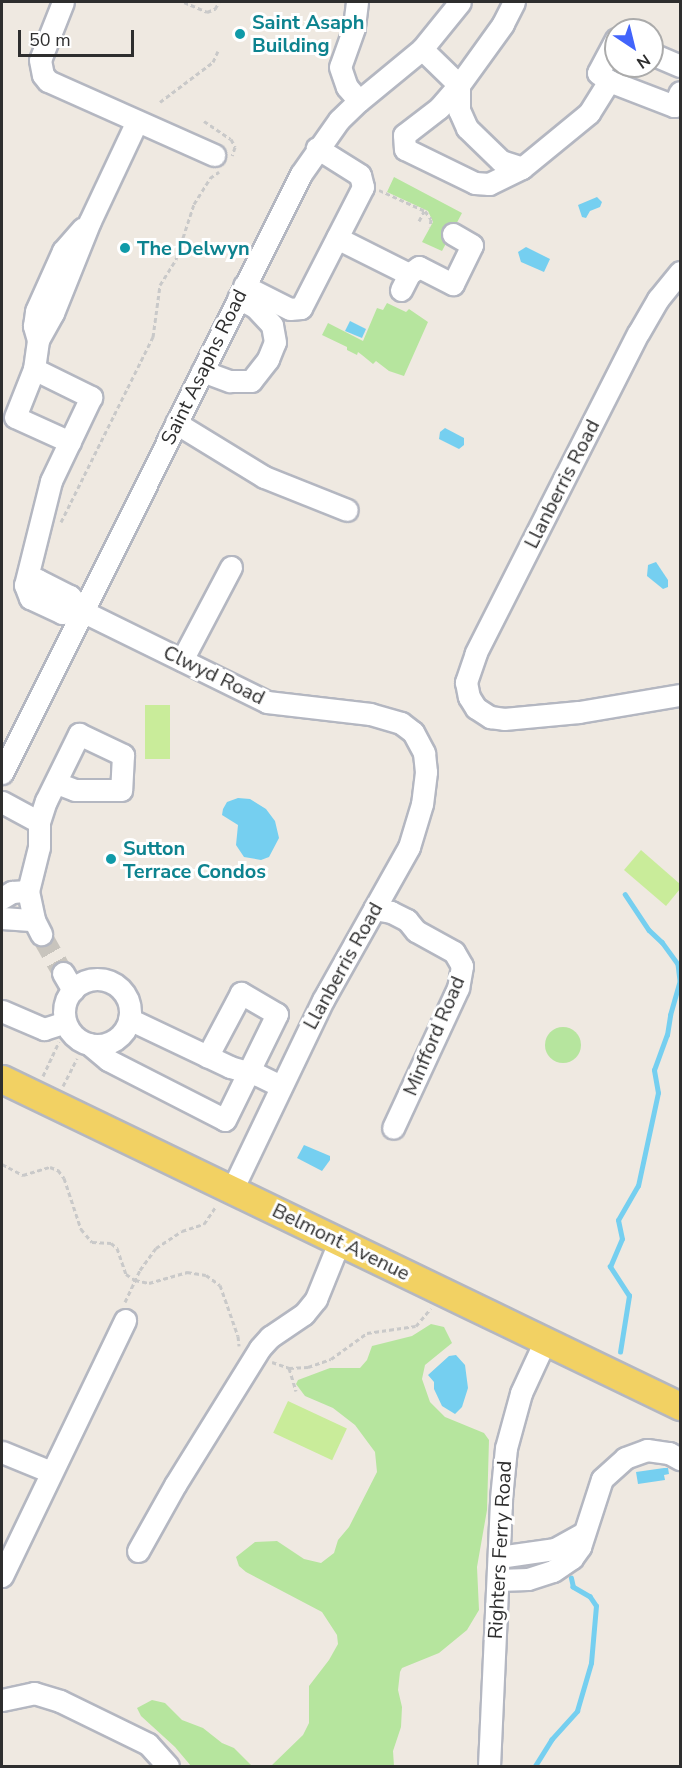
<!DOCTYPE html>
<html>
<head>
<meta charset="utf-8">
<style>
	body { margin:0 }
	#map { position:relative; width:682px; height:1768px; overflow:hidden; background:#efe9e1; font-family:"Nunito Sans",sans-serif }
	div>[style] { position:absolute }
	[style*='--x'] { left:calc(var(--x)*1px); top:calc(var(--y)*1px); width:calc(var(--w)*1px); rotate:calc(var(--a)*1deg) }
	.green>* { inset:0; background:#b6e59e }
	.round { border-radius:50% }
	.pitch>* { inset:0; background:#c9ec9a; transform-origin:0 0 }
	.water>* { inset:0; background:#75cff0 }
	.stream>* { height:4.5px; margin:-2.25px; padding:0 2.25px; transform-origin:2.25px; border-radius:2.25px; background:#75cff0 }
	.minor-tunnel>* { height:21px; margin-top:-10.5px; transform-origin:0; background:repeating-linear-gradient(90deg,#c8c4bd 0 21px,transparent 0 31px) }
	.path>* { height:3px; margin-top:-1.5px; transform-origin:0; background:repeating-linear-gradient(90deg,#c9c9c9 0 4.5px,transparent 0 7.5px) }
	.roads { filter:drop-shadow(2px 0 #b4b7c1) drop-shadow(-2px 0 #b4b7c1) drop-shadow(0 2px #b4b7c1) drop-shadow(0 -2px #b4b7c1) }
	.minor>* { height:21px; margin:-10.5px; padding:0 10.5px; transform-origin:10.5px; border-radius:10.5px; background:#fff }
	.minor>.ring { margin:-10.5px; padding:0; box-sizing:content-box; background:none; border:21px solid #fff; border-radius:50% }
	.major>* { height:27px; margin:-13.5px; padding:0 13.5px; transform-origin:13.5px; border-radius:13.5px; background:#f2d163 }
	.dots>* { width:16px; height:16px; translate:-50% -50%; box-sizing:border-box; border:3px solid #fff; border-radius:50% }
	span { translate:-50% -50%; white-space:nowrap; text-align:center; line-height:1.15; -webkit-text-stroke:6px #fff; paint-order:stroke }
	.culture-label { font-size:20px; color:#0d838f; font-weight:700 }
	.left { translate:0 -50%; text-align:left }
	.street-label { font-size:20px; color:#2e2e2e }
	.frame { position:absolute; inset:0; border:3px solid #2e2e2e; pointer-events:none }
	.north { position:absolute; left:604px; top:18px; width:60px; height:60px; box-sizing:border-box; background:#fff; border:2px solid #ababab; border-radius:50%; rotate:145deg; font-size:16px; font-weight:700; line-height:24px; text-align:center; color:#2e2e2e }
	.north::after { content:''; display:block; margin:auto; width:21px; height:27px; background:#4264fb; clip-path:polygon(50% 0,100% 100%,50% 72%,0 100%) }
	.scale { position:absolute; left:18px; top:30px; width:116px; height:27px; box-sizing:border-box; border:3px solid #2e2e2e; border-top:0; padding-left:8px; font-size:18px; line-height:21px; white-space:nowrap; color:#2e2e2e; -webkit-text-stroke:4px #fff; paint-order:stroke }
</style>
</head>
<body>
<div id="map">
	<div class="green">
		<div style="clip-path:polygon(394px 177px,462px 213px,442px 251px,422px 242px,433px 222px,428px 211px,387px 192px)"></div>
		<div style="clip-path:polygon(387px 303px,406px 312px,409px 309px,428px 322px,404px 376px,389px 371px,376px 361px,373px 364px,362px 355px,358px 352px,357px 355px,347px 350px,347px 347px,322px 335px,328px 323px,363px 341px,377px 308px,383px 310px)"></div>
		<div class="round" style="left:545px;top:1027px;width:36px;height:36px"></div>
		<div style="clip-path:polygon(431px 1324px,444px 1327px,452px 1343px,425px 1365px,422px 1379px,430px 1402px,445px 1417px,484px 1433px,489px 1440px,487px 1510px,477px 1567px,479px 1610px,467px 1630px,439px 1653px,402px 1668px,400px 1672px,398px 1690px,402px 1707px,401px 1727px,393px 1751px,394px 1766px,271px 1766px,303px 1735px,309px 1723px,309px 1686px,329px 1660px,338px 1644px,337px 1635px,322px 1612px,246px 1572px,239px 1566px,236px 1557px,255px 1542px,277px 1541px,304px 1559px,321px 1563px,334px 1553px,338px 1540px,349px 1527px,377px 1472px,375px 1452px,355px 1425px,333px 1408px,305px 1396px,296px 1384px,298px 1380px,330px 1368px,360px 1368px,367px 1360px,372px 1346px,412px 1336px)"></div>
		<div style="clip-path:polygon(152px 1700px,165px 1703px,182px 1720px,203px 1728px,222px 1743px,234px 1748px,252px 1766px,191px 1766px,175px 1747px,141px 1716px,137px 1708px)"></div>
	</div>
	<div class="pitch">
		<div style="left:145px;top:705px;width:25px;height:54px"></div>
		<div style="clip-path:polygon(641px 850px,680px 884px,680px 889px,666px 906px,624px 870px)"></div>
		<div style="left:288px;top:1401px;width:65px;height:35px;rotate:25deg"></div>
	</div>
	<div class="water">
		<div style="clip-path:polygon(597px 197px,602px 202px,600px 207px,590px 211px,586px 218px,582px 217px,578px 205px)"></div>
		<div style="clip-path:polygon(526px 247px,550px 259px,544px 272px,521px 262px,518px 252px)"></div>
		<div style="clip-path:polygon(350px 321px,366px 329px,362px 338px,345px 331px)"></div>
		<div style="clip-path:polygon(445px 428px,464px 438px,464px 445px,459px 449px,439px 439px,440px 432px)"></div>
		<div style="clip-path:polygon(656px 562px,668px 580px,668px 587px,663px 589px,647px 576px,648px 565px)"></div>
		<div style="clip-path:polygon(238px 798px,250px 799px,266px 809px,275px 821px,279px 838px,269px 857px,261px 860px,244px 857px,236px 845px,238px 825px,222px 815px,223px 809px,227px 802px)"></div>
		<div style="clip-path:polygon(304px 1145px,330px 1156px,330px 1160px,322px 1171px,297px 1158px)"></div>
		<div style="clip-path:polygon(456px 1355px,465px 1365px,468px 1388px,462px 1407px,455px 1414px,442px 1406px,434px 1389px,434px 1382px,428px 1375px,449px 1356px)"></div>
		<div style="clip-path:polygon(664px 1468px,668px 1468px,669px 1474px,664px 1475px,665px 1480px,638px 1484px,636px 1472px)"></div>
	</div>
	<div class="stream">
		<div style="--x:625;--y:894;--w:43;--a:56.3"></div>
		<div style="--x:649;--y:930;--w:18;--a:43"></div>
		<div style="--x:662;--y:942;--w:27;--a:54"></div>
		<div style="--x:678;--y:964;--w:16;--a:83"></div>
		<div style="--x:620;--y:1352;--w:57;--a:-80.9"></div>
		<div style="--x:629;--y:1296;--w:35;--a:-123"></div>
		<div style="--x:610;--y:1267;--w:30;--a:-67"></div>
		<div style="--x:622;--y:1239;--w:19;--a:-102"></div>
		<div style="--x:618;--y:1220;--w:39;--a:-60"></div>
		<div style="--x:638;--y:1186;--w:95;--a:-77.9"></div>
		<div style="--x:658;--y:1093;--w:23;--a:-100"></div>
		<div style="--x:654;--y:1070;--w:37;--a:-70"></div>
		<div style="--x:667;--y:1035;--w:20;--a:-81"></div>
		<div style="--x:670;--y:1015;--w:35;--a:-74"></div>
		<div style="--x:535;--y:1766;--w:31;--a:-58"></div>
		<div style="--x:551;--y:1740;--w:39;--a:-48"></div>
		<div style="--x:577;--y:1711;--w:50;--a:-73.7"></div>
		<div style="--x:591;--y:1663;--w:57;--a:-85"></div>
		<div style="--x:596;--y:1606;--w:11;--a:-124"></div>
		<div style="--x:590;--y:1597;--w:20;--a:-150"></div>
		<div style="--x:573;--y:1587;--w:9;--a:-103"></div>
	</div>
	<div class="minor-tunnel">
		<div style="--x:41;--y:934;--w:45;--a:60.6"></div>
	</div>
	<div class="path">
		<div style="--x:184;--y:2;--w:25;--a:23"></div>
		<div style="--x:207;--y:12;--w:9;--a:-21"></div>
		<div style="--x:215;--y:9;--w:8;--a:-60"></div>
		<div style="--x:160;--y:102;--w:66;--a:-37"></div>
		<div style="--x:213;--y:62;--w:12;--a:-66"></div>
		<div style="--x:204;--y:121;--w:32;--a:34"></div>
		<div style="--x:231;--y:139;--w:9;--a:63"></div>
		<div style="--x:235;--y:147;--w:9;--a:108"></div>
		<div style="--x:379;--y:190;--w:51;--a:24.5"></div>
		<div style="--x:425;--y:211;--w:10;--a:53"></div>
		<div style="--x:431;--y:219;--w:8;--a:97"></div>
		<div style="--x:419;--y:221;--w:11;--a:-63"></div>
		<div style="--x:61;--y:522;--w:207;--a:-63.6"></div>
		<div style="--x:153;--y:337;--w:52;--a:-82.3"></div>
		<div style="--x:160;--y:285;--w:31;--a:-58"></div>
		<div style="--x:176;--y:259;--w:58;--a:-71.9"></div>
		<div style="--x:194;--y:204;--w:31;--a:-58"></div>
		<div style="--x:210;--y:178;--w:11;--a:-34"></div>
		<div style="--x:43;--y:1076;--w:38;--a:-65"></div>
		<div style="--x:63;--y:1086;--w:31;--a:-63"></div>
		<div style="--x:2;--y:1164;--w:24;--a:28"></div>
		<div style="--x:23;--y:1175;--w:28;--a:-17"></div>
		<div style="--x:50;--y:1167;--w:9;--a:21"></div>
		<div style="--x:58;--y:1170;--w:10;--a:53"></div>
		<div style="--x:64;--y:1178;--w:54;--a:71.6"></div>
		<div style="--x:81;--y:1229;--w:17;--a:50"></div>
		<div style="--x:92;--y:1242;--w:19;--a:3"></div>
		<div style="--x:111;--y:1243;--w:8;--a:40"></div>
		<div style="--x:117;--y:1248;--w:28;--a:71"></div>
		<div style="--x:126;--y:1274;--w:11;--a:34"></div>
		<div style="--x:135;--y:1280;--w:14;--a:12"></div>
		<div style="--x:149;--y:1283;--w:40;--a:-16"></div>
		<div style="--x:187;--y:1272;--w:19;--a:9"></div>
		<div style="--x:206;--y:1275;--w:17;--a:36"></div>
		<div style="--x:220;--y:1285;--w:54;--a:70.6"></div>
		<div style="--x:238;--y:1336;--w:10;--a:84"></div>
		<div style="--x:125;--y:1302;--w:35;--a:-65"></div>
		<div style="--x:140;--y:1270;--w:27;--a:-54"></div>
		<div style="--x:156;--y:1248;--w:31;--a:-33"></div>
		<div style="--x:182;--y:1231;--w:23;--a:-18"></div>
		<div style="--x:204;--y:1224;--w:22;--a:-56"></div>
		<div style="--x:272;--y:1362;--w:18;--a:19"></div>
		<div style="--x:289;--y:1368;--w:19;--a:-3"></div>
		<div style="--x:308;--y:1367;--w:24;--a:-19"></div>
		<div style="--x:331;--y:1359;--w:44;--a:-35.8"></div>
		<div style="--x:367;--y:1333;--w:49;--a:-8.1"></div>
		<div style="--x:416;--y:1326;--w:23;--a:-50"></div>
		<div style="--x:289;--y:1368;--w:24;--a:73"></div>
	</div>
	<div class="roads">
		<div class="minor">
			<div style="--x:63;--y:2;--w:62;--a:111.6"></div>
			<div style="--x:40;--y:60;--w:15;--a:79"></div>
			<div style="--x:43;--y:75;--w:8;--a:50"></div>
			<div style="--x:48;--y:81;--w:182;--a:24"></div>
			<div style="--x:357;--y:2;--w:26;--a:97"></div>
			<div style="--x:354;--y:28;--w:41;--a:109.7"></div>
			<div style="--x:340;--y:67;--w:21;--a:71"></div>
			<div style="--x:347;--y:87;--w:18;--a:49"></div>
			<div style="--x:514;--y:2;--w:25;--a:117"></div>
			<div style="--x:503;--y:24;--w:75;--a:125.8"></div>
			<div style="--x:459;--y:85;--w:30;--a:131"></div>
			<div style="--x:439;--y:108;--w:44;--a:142.4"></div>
			<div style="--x:404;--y:135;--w:14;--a:86"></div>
			<div style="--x:405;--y:149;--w:78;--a:25.9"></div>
			<div style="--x:475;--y:183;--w:14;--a:4"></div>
			<div style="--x:489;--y:184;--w:37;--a:-26"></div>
			<div style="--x:522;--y:168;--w:87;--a:-39.4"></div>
			<div style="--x:589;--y:113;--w:38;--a:-58"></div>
			<div style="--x:616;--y:39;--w:38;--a:118"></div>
			<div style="--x:598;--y:73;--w:14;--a:36"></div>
			<div style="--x:609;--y:81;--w:70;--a:21"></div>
			<div style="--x:674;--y:106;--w:15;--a:-67"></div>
			<div style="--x:422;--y:49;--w:52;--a:44.2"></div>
			<div style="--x:459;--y:85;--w:25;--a:90"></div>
			<div style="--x:459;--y:110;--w:20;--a:66"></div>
			<div style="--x:467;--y:128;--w:47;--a:44.1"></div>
			<div style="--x:501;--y:161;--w:22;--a:18"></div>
			<div style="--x:652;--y:54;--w:30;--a:23"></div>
			<div style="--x:337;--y:238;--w:80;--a:26.6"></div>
			<div style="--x:409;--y:274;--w:12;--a:-35"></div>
			<div style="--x:419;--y:267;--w:38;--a:27"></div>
			<div style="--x:453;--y:284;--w:43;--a:-64"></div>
			<div style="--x:472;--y:245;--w:22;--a:-150"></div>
			<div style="--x:680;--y:272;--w:35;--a:129"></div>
			<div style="--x:658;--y:299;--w:39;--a:120"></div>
			<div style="--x:638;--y:333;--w:359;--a:116.9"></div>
			<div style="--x:476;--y:653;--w:31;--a:109"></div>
			<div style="--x:466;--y:682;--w:15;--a:79"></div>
			<div style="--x:469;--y:697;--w:13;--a:58"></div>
			<div style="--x:476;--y:708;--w:17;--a:33"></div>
			<div style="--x:490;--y:717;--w:14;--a:8"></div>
			<div style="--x:504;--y:719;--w:75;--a:-5.3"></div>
			<div style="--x:579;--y:712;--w:102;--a:-9.6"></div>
			<div style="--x:244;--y:286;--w:51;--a:26.6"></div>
			<div style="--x:290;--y:309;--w:11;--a:-5"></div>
			<div style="--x:301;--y:308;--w:136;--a:-62.9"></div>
			<div style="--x:363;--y:187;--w:12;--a:-104"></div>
			<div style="--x:360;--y:175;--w:51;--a:-147.9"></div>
			<div style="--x:401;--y:290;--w:18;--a:-63"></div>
			<div style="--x:38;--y:340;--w:15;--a:-106"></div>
			<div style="--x:34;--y:326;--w:15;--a:-82"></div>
			<div style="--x:36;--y:311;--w:66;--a:-65.8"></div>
			<div style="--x:63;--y:251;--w:30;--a:-49"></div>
			<div style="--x:34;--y:369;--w:64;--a:26.2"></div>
			<div style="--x:91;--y:397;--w:93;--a:115.5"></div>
			<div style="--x:51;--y:481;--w:107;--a:104"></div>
			<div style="--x:25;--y:585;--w:14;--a:69"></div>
			<div style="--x:30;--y:598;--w:35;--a:25"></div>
			<div style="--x:62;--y:613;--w:20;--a:-6"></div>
			<div style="--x:202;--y:371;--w:30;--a:20"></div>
			<div style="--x:230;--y:381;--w:21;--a:0"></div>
			<div style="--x:251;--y:381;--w:28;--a:-52"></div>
			<div style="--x:268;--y:359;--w:18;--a:-68"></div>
			<div style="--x:275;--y:342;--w:17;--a:-100"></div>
			<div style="--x:272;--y:325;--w:25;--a:-133"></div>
			<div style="--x:255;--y:307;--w:19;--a:-152"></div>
			<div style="--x:176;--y:423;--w:103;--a:31.5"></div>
			<div style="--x:264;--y:477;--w:89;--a:21.7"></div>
			<div style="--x:70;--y:442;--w:60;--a:-155.6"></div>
			<div style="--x:15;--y:417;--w:52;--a:-68.4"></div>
			<div style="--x:34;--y:369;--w:29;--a:-82"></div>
			<div style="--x:38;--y:340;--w:31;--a:-61"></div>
			<div style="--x:53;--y:313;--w:99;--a:-68.1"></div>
			<div style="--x:90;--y:221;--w:110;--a:-64.8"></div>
			<div style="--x:25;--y:585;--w:14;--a:-21"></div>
			<div style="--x:38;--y:580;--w:36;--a:27"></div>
			<div style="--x:70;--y:596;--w:19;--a:51"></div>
			<div style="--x:82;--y:611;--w:206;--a:26.2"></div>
			<div style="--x:267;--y:702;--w:104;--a:6.6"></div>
			<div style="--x:370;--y:714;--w:32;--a:16"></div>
			<div style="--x:401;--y:723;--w:15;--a:37"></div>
			<div style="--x:413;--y:732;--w:24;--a:62"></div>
			<div style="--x:424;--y:753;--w:19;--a:84"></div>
			<div style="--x:426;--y:772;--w:32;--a:97"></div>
			<div style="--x:422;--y:804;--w:45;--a:106.8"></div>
			<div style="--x:409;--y:847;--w:176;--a:119.3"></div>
			<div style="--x:323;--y:1000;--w:211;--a:115.6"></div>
			<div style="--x:182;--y:660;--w:105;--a:-62.2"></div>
			<div style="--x:2;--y:773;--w:669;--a:-63.47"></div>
			<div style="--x:301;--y:174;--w:66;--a:-54.9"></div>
			<div style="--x:339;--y:120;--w:28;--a:-44"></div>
			<div style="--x:359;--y:101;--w:82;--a:-39.5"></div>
			<div style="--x:422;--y:49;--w:60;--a:-51"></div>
			<div style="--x:2;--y:802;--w:42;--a:28.4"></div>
			<div style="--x:39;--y:822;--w:25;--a:90"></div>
			<div style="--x:39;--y:847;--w:45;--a:104"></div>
			<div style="--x:28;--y:891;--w:30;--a:78"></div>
			<div style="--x:34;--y:920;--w:16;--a:63"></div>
			<div style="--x:39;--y:822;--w:22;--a:-72"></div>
			<div style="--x:46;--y:801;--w:75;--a:-63.8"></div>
			<div style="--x:79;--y:734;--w:49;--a:25.5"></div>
			<div style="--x:123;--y:755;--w:35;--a:93"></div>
			<div style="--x:121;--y:790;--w:46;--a:180"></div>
			<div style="--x:75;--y:790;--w:19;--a:-159"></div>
			<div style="--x:2;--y:898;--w:12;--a:-31"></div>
			<div style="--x:12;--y:892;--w:16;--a:-4"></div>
			<div style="--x:374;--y:909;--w:17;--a:10"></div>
			<div style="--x:391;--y:912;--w:18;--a:27"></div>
			<div style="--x:407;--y:920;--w:14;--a:51"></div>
			<div style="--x:416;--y:931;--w:43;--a:28.9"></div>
			<div style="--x:454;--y:952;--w:16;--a:60"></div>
			<div style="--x:462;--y:966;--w:22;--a:100"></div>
			<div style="--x:458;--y:988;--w:154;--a:114.9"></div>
			<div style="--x:2;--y:918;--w:32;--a:4"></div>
			<div style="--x:63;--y:973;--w:20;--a:60"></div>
			<div class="ring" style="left:64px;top:979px;width:45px;height:45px"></div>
			<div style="--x:2;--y:1011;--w:46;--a:23.2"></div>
			<div style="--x:44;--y:1029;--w:22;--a:-18"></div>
			<div style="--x:129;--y:1019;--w:112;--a:25.4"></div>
			<div style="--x:230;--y:1067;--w:29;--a:16"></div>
			<div style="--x:258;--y:1075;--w:25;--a:26"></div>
			<div style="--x:89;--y:1044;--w:25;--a:40"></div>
			<div style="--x:108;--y:1060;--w:131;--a:27.1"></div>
			<div style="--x:225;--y:1120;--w:118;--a:-63.9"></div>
			<div style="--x:277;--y:1014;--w:42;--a:-149.7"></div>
			<div style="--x:241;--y:993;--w:72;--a:118"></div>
			<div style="--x:2;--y:1452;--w:53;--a:22.2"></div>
			<div style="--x:138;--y:1551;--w:76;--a:-60.7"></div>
			<div style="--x:175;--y:1485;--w:161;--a:-58.2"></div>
			<div style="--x:260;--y:1348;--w:15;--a:-48"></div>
			<div style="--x:270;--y:1337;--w:41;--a:-34.1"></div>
			<div style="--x:304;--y:1314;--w:19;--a:-51"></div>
			<div style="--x:316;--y:1299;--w:61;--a:-68"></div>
			<div style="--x:499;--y:1557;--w:57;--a:-8.1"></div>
			<div style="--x:555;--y:1549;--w:33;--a:-29"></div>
			<div style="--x:2;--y:1576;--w:284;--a:-64.3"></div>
			<div style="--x:498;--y:1580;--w:30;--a:-2"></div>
			<div style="--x:528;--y:1579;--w:26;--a:-18"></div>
			<div style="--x:553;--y:1571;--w:23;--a:-34"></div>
			<div style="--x:572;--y:1558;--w:14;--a:-54"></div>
			<div style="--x:580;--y:1547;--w:71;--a:-72.1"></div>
			<div style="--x:602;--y:1479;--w:31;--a:-42"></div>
			<div style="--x:625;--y:1458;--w:23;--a:-20"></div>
			<div style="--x:647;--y:1450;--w:22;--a:8"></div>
			<div style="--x:669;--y:1453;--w:13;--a:29"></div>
			<div style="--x:2;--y:1700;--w:33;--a:-12"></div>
			<div style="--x:34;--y:1693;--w:27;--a:17"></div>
			<div style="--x:60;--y:1701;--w:98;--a:26"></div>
			<div style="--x:148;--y:1744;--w:30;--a:48"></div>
			<div style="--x:489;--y:1766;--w:268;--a:-87.4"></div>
			<div style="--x:501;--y:1498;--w:50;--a:-84.3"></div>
			<div style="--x:506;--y:1448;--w:57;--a:-74.7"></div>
			<div style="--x:521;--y:1393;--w:57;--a:-65.2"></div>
		</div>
		<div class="major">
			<div style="--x:2;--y:1079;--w:753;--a:25.75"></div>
		</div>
	</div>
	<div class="dots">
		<div style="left:240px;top:34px;background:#0f9aa8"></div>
		<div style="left:125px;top:248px;background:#0f9aa8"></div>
		<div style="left:111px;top:859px;background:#0f9aa8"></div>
	</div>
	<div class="culture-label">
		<span class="left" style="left:252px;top:34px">Saint Asaph<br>Building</span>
		<span class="left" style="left:137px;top:248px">The Delwyn</span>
		<span class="left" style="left:123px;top:860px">Sutton<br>Terrace Condos</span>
	</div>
	<div class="street-label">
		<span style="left:204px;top:367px;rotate:-64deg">Saint Asaphs Road</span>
		<span style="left:562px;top:484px;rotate:-63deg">Llanberris Road</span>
		<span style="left:214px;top:675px;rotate:26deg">Clwyd Road</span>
		<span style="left:343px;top:966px;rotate:-61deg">Llanberris Road</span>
		<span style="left:434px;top:1036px;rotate:-67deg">Minfford Road</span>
		<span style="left:341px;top:1242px;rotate:26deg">Belmont Avenue</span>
		<span style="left:500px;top:1550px;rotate:-87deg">Righters Ferry Road</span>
	</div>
	<div class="frame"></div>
	<div class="north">N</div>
	<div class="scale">50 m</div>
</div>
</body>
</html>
